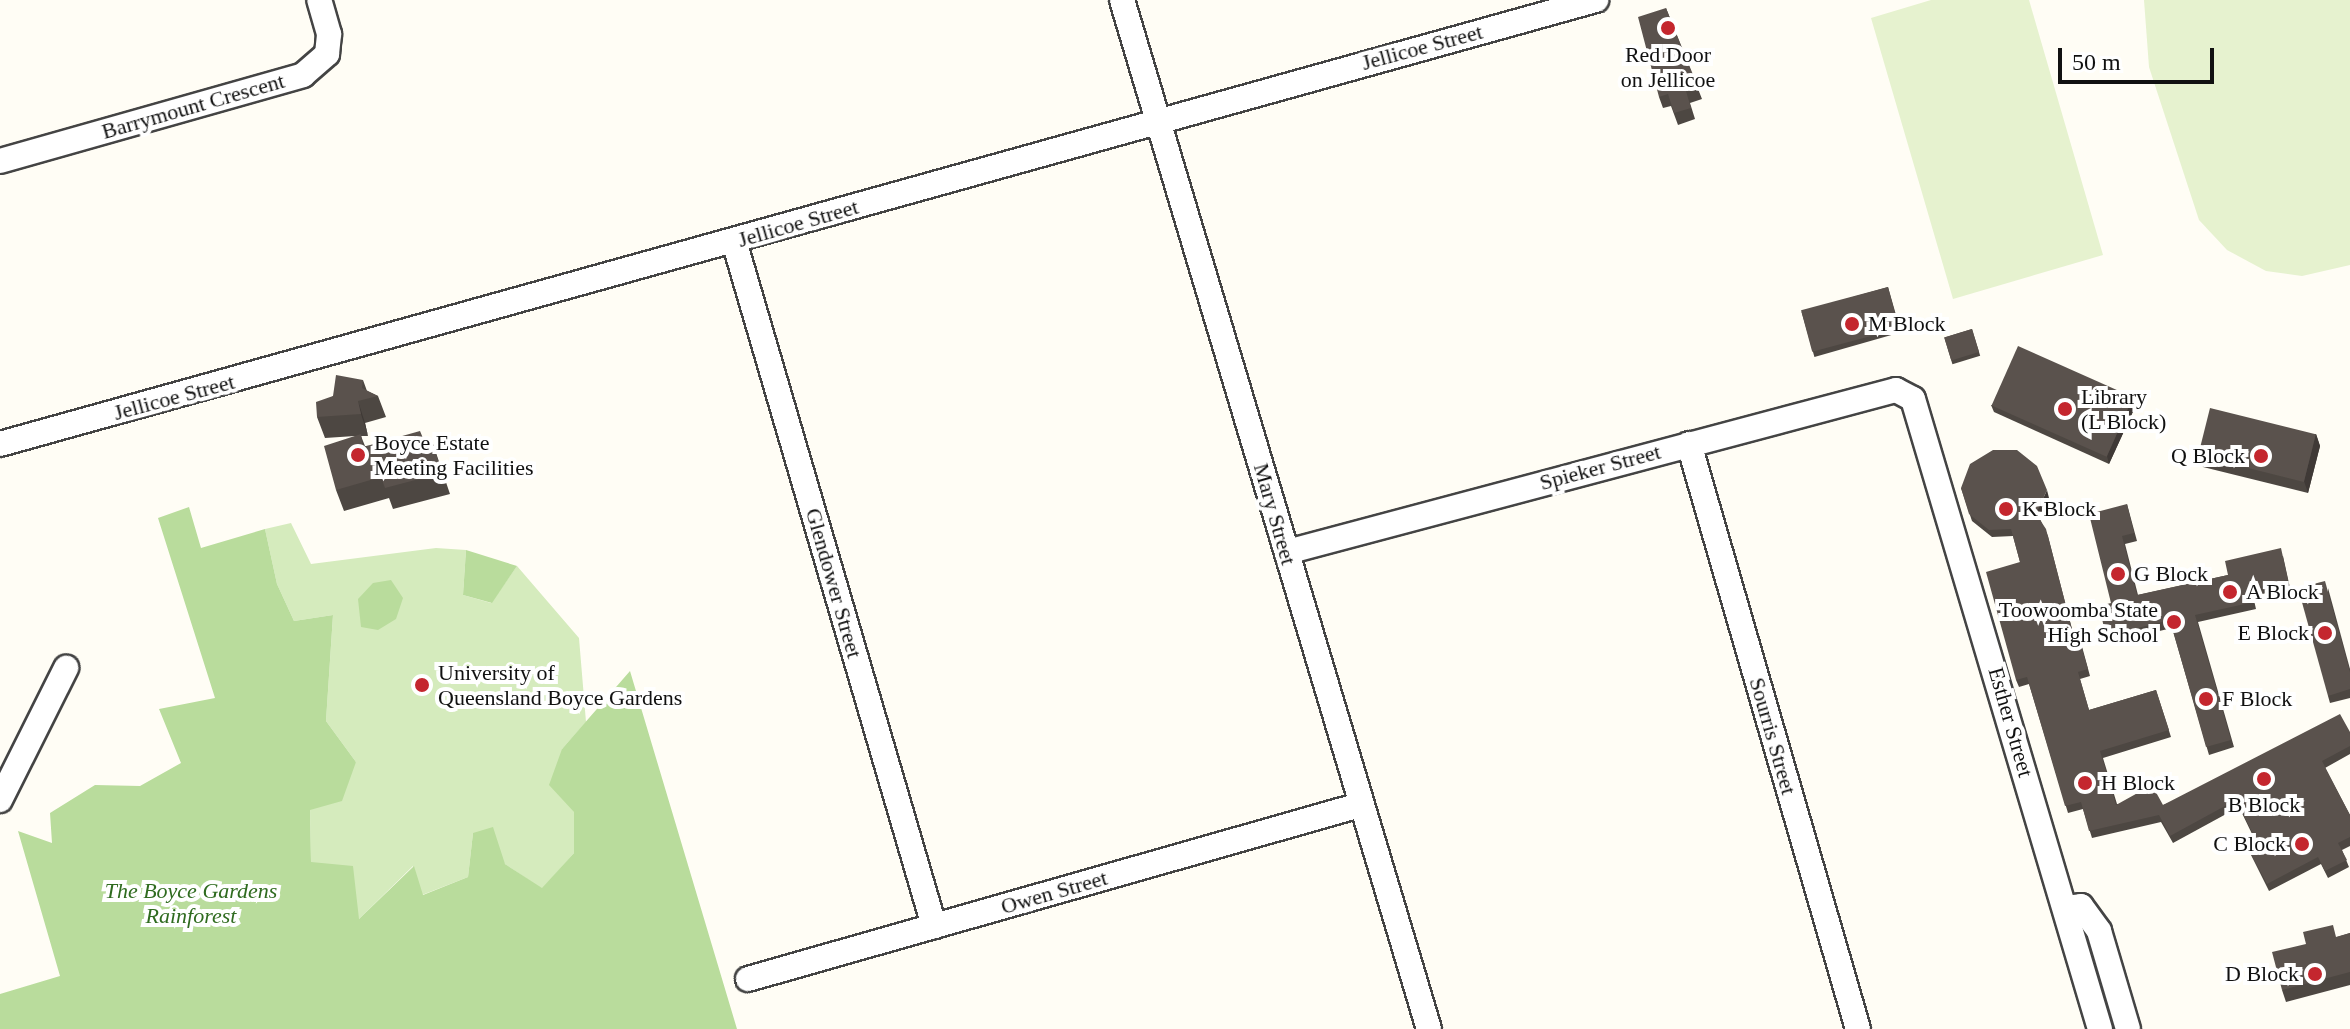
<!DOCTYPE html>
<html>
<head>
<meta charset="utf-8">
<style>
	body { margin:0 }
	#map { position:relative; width:2350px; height:1029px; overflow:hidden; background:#fffdf5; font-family:Georgia,serif }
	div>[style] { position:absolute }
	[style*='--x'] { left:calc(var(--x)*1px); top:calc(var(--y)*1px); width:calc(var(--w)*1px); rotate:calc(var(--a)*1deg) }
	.green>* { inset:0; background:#d5ebbd }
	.forest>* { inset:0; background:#b9dc9c }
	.pitch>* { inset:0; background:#e6f2cf }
	.roads { filter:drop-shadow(2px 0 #444) drop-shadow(-2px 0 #444) drop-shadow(0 2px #444) drop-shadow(0 -2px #444) }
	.minor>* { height:24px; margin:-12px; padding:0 12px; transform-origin:12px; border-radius:12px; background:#fff }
	.wall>* { inset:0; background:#4d4742; transform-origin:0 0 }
	.shaded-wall>* { inset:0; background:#3f3936 }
	.building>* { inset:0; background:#5a524d; transform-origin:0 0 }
	.dots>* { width:22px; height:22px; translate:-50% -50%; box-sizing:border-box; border:4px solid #fff; border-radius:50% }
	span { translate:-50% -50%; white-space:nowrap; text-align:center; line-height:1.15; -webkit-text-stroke:8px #fff; paint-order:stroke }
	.street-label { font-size:22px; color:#111 }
	.poi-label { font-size:22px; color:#111 }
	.left { translate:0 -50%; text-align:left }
	.right { translate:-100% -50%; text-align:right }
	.park-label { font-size:22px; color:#2f6b1f; font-style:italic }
	.scale { position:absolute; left:2058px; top:48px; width:156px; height:36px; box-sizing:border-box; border:4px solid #111; border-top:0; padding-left:10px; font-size:24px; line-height:28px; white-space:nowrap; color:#111; -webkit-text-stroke:6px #fff; paint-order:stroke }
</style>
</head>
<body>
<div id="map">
	<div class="green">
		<div style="clip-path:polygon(291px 523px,311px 564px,436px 548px,466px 550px,463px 595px,491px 603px,517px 566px,579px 638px,586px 722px,562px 749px,574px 812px,574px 853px,542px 889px,505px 864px,473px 833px,468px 877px,422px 895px,413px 866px,358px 920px,311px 863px,310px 809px,356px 762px,326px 721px,333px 615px,294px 621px,277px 584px,265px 529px)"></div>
	</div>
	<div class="forest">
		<div style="clip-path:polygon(189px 507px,201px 548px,265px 529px,277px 584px,294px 621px,333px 615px,326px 721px,356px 762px,342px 801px,310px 810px,311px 862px,353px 866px,359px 919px,414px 866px,423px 895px,468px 877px,473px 833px,493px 827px,505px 864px,542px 888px,574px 853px,574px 812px,549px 785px,562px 749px,630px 671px,737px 1029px,0 1029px,0 994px,60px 976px,18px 831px,52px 843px,50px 813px,95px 785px,140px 786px,181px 763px,159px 709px,215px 698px,158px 518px)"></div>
		<div style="clip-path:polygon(466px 550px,517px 566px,492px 603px,463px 595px)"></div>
		<div style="clip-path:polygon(391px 580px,403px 598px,396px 619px,378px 630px,361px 627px,358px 599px,373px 583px)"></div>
	</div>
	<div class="pitch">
		<div style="clip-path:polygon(1931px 0,2029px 0,2103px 255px,1953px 299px,1871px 18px)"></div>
		<div style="clip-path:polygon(2144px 0,2350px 0,2350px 265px,2302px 276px,2266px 271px,2227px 250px,2199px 220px,2149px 67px)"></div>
	</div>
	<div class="roads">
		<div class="minor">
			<div style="--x:1122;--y:0;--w:1074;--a:73.39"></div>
			<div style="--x:0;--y:161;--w:315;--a:-15.8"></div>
			<div style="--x:303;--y:75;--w:32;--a:-41"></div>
			<div style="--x:327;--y:54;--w:20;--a:-84"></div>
			<div style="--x:329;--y:34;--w:35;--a:-106"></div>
			<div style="--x:734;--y:241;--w:714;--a:73.72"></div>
			<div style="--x:0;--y:444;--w:1657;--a:-15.55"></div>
			<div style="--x:1689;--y:444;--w:609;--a:73.89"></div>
			<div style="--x:1287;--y:552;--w:630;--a:-14.9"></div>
			<div style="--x:1896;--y:390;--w:19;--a:28"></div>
			<div style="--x:1913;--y:399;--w:657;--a:73.47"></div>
			<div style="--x:0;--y:800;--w:148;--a:-63.4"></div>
			<div style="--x:2065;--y:908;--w:16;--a:-7"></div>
			<div style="--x:2081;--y:906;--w:31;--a:54"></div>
			<div style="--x:2099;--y:931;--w:102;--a:73.5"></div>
			<div style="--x:748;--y:979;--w:636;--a:-15.87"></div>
		</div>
	</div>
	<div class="wall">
		<div style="clip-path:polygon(1666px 8px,1702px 99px,1690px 103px,1695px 119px,1678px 125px,1671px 106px,1663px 108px,1659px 97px)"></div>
		<div style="left:1888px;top:287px;width:47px;height:90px;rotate:74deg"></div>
		<div style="left:1972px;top:329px;width:28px;height:29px;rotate:73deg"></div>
		<div style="clip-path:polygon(363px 380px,367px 391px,378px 396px,386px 417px,365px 423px,368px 436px,361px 436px,365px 446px,425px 443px,432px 441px,450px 494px,393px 509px,389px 498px,344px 511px,336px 490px,355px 436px,325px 438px,317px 417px,333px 396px)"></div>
		<div style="clip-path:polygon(1991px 405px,2136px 405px,2109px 464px,1994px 412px)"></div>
		<div style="clip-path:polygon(2316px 434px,2320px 446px,2308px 493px,2203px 467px,2198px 456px)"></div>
		<div style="clip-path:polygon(1961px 488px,2049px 498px,2040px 519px,2048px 536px,2073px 633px,2080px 639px,2090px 676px,2080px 679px,2089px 710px,2156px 690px,2171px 737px,2103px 758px,2117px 804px,2163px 805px,2350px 732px,2350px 754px,2325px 768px,2350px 815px,2350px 846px,2342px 850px,2349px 867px,2328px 878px,2321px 864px,2269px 891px,2244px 841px,2253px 836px,2239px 807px,2173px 843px,2161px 822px,2092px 838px,2083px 809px,2068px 813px,2029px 684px,2019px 687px,2016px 680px,2020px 562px,2013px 536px,1992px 537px,1972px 521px)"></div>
		<div style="clip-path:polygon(2127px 504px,2137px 541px,2125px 544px,2138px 595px,2228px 575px,2283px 556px,2290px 588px,2253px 596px,2256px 609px,2198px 622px,2234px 747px,2209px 755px,2172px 628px,2109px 643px,2106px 636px)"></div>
		<div style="clip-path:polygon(2328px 588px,2350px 669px,2350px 698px,2330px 703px,2328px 696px)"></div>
		<div style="clip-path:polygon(2350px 933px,2350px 985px,2286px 1002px,2282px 990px,2337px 937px)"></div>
	</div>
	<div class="shaded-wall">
		<div style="clip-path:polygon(2133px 397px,2136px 405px,2109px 464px,2107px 456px)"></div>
		<div style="clip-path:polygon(358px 401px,365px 423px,368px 436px,361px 414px)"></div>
		<div style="clip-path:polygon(2316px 434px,2320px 446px,2308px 493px,2304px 481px)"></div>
		<div style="clip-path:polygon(2047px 490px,2049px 498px,2039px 521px,2036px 514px)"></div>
	</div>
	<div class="building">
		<div style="clip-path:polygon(1666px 8px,1698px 87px,1686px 91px,1691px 108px,1674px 113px,1668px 94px,1659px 97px,1638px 17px)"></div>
		<div style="left:1888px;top:287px;width:43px;height:90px;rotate:75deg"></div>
		<div style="left:1972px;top:329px;width:24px;height:29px;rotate:73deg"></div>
		<div style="left:2018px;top:346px;width:126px;height:65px;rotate:24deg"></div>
		<div style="clip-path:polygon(336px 375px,363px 380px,362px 388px,378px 396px,358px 401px,361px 414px,317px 417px,316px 402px,333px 396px)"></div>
		<div style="left:2210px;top:408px;width:109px;height:49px;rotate:14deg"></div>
		<div style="clip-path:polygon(420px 431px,425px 443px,432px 441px,442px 473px,385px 488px,381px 477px,336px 490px,324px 446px,361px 434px,363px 447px)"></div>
		<div style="clip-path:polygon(1993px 450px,2017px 450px,2037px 466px,2047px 490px,2036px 514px,2046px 529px,2073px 633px,2077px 632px,2088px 669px,2078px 672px,2089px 710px,2156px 690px,2169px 730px,2100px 751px,2116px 805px,2152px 785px,2163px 805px,2340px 714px,2350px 732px,2350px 746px,2322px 761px,2350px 815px,2350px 837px,2338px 843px,2347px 860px,2325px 871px,2318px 857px,2267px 884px,2244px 841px,2254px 836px,2236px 800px,2170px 836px,2159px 815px,2089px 831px,2081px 802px,2065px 806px,2027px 677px,2016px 680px,1986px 572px,2020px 562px,2011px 529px,1989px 530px,1969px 514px,1961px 488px,1970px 464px)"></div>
		<div style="clip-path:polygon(2127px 504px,2134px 533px,2122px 536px,2137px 595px,2228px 575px,2225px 561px,2281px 548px,2288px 580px,2251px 589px,2254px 602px,2195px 615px,2231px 740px,2206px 747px,2170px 620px,2106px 636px,2099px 606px,2111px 603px,2089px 514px)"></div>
		<div style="clip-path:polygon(2325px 581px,2350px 672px,2350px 689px,2328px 696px,2298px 588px)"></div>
		<div style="clip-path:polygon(2333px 925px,2336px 937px,2350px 933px,2350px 972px,2282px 990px,2272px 952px,2306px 944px,2303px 932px)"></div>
	</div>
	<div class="dots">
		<div style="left:1668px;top:28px;background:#c4262e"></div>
		<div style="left:1852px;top:324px;background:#c4262e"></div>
		<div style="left:2065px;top:409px;background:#c4262e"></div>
		<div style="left:358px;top:455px;background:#c4262e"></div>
		<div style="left:2261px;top:456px;background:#c4262e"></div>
		<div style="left:2006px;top:509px;background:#c4262e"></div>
		<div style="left:2118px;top:574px;background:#c4262e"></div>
		<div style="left:2230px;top:592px;background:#c4262e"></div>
		<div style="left:2174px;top:622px;background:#c4262e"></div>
		<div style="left:2325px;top:633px;background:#c4262e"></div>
		<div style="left:422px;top:685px;background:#c4262e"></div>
		<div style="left:2206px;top:699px;background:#c4262e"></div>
		<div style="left:2264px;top:779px;background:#c4262e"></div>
		<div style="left:2085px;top:783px;background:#c4262e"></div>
		<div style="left:2302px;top:844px;background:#c4262e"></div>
		<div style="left:2315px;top:974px;background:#c4262e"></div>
	</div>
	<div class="street-label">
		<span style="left:1422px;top:47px;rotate:-15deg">Jellicoe Street</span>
		<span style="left:193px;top:106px;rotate:-16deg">Barrymount Crescent</span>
		<span style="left:798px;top:223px;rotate:-16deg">Jellicoe Street</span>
		<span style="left:174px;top:397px;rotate:-15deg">Jellicoe Street</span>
		<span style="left:1600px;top:467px;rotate:-15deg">Spieker Street</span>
		<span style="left:1275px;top:514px;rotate:74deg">Mary Street</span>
		<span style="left:834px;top:583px;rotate:74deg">Glendower Street</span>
		<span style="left:2011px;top:722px;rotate:74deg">Esther Street</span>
		<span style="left:1773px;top:736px;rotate:74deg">Sourris Street</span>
		<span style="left:1054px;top:892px;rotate:-16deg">Owen Street</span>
	</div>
	<div class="poi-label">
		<span style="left:1668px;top:67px">Red Door<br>on Jellicoe</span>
		<span class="left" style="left:1868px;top:324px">M Block</span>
		<span class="left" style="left:2081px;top:409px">Library<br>(L Block)</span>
		<span class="left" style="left:374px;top:455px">Boyce Estate<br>Meeting Facilities</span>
		<span class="right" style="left:2245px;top:456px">Q Block</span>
		<span class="left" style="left:2022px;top:509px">K Block</span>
		<span class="left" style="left:2134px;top:574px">G Block</span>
		<span class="left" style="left:2246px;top:592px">A Block</span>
		<span class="right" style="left:2158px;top:622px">Toowoomba State<br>High School</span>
		<span class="right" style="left:2309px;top:633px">E Block</span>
		<span class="left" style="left:438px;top:685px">University of<br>Queensland Boyce Gardens</span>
		<span class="left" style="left:2222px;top:699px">F Block</span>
		<span class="left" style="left:2101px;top:783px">H Block</span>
		<span style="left:2264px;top:805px">B Block</span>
		<span class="right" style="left:2286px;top:844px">C Block</span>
		<span class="right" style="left:2299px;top:974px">D Block</span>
	</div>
	<div class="park-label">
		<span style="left:191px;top:903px">The Boyce Gardens<br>Rainforest</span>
	</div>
	<div class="scale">50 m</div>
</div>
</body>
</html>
